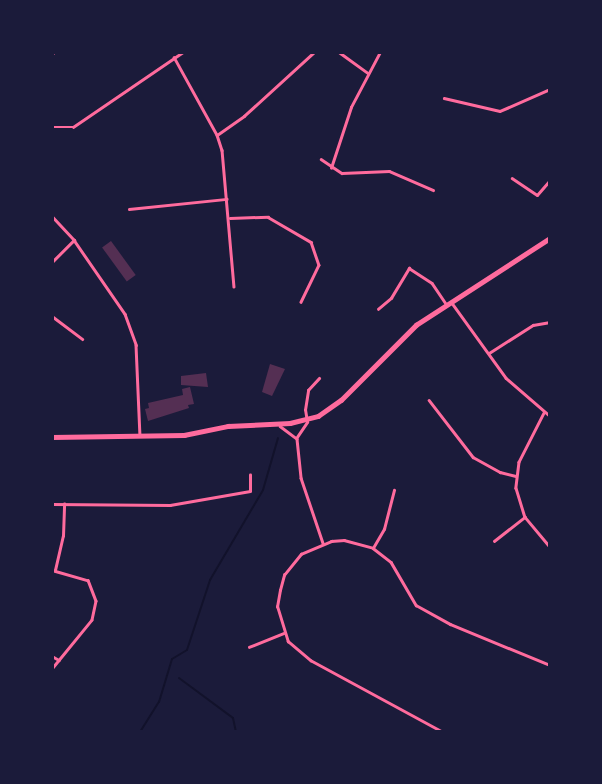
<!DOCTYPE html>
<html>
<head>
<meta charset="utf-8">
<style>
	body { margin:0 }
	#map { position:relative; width:602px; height:784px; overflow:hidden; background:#1b1b3a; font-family:Ubuntu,sans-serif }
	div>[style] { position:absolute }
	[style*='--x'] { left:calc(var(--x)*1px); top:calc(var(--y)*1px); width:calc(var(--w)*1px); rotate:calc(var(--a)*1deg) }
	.stream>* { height:2px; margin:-1px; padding:0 1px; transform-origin:1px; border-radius:1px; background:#12122b }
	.building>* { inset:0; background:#542f53; transform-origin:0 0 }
	.minor>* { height:2.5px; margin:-1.25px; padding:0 1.25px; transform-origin:1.25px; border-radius:1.25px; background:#ff6b9d }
	.primary>* { height:4.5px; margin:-2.25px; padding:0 2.25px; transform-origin:2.25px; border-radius:2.25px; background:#ff6b9d }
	span { translate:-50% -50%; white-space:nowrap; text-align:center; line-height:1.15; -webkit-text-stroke:5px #1b1b3a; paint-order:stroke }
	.frame { position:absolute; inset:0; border:54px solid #1b1b3a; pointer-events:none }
</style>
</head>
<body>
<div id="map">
	<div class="stream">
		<div style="--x:179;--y:678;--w:67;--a:36.5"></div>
		<div style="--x:233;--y:718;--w:14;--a:78"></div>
		<div style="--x:140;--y:732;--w:36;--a:-58"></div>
		<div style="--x:159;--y:702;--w:45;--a:-73.2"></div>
		<div style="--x:172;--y:659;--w:17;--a:-31"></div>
		<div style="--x:187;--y:650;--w:74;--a:-71.8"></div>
		<div style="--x:210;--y:580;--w:104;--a:-59.5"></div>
		<div style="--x:263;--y:490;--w:54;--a:-73.9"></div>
	</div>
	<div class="building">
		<div style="left:111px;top:241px;width:42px;height:11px;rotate:54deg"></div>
		<div style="clip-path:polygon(270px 364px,285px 369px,272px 396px,262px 392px)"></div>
		<div style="clip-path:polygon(206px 373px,208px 387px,181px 385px,181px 376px)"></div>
		<div style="clip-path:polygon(190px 387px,194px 404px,188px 405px,189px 408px,148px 421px,145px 409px,149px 408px,148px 403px,183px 395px,182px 389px)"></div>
	</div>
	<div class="minor">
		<div style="--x:339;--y:52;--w:36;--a:36"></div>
		<div style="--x:52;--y:54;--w:3;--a:-45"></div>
		<div style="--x:174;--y:57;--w:89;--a:61.1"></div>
		<div style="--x:217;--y:135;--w:16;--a:72"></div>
		<div style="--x:222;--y:150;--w:137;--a:85"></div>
		<div style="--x:444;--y:98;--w:57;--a:13.1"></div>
		<div style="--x:500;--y:111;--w:55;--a:-23.7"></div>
		<div style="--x:52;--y:127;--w:21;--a:0"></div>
		<div style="--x:73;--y:127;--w:133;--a:-34.3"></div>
		<div style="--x:217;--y:135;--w:33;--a:-35"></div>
		<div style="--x:244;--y:116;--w:95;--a:-42.4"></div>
		<div style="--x:321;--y:159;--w:25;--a:34"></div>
		<div style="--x:342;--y:173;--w:47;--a:-2.4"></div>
		<div style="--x:389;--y:171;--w:48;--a:23.4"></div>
		<div style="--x:331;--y:168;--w:64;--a:-71.8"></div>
		<div style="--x:351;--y:107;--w:62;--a:-62.2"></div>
		<div style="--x:512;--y:178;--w:30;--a:34"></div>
		<div style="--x:537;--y:195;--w:20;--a:-49"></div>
		<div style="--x:129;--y:209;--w:98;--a:-5.9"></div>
		<div style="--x:52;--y:216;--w:33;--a:47"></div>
		<div style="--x:74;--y:240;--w:90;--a:55.4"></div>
		<div style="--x:125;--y:314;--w:33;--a:70"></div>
		<div style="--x:136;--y:345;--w:90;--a:87.5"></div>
		<div style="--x:230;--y:218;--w:38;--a:-2"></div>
		<div style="--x:268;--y:217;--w:50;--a:30.2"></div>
		<div style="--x:311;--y:242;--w:24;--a:71"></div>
		<div style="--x:319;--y:265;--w:41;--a:115.9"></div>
		<div style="--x:52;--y:262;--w:31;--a:-45"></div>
		<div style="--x:452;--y:303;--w:92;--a:54.2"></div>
		<div style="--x:506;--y:378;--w:58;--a:40.8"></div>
		<div style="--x:378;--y:309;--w:17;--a:-40"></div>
		<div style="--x:391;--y:298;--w:35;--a:-59"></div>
		<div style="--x:409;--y:268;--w:27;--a:33"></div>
		<div style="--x:432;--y:283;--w:25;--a:56"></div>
		<div style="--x:52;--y:316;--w:38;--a:37"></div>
		<div style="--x:489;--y:353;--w:52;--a:-32.5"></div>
		<div style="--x:533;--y:325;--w:17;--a:-10"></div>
		<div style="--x:429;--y:400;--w:72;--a:52.3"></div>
		<div style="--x:473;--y:457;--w:31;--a:29"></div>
		<div style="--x:500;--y:472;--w:16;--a:14"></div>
		<div style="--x:544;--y:413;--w:55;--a:117"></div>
		<div style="--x:519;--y:462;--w:26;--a:97"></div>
		<div style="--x:516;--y:488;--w:30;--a:73"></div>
		<div style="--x:525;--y:517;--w:39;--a:50"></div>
		<div style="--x:280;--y:426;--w:21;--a:37"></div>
		<div style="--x:297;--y:439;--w:39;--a:84"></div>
		<div style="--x:301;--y:478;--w:69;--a:71.3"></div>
		<div style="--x:297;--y:437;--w:18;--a:-56"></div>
		<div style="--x:307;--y:422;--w:12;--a:-99"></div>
		<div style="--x:305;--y:410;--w:20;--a:-81"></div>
		<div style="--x:308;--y:390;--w:16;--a:-47"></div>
		<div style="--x:52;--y:504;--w:118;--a:0.5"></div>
		<div style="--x:170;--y:505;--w:81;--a:-9.9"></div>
		<div style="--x:250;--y:491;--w:16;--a:-90"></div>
		<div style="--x:494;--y:541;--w:39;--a:-38"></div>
		<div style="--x:373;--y:548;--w:22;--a:-60"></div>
		<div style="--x:384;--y:529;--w:40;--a:-75.6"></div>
		<div style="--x:52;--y:570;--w:37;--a:16"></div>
		<div style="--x:88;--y:580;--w:22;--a:69"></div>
		<div style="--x:96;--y:601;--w:19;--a:102"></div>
		<div style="--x:92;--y:620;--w:63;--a:129.2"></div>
		<div style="--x:55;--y:570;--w:35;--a:-77"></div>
		<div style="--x:63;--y:536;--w:32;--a:-88"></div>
		<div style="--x:249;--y:647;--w:38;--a:-22"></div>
		<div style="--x:52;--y:656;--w:8;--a:30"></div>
		<div style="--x:442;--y:732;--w:149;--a:-151.5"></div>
		<div style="--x:311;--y:661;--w:30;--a:-140"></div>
		<div style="--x:288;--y:642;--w:37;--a:-107"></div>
		<div style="--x:277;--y:607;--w:17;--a:-80"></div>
		<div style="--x:280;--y:590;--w:16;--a:-75"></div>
		<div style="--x:284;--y:575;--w:27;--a:-51"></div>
		<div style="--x:301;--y:554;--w:33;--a:-23"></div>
		<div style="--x:331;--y:541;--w:13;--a:-4"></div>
		<div style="--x:344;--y:540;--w:30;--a:15"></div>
		<div style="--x:373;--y:548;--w:23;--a:38"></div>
		<div style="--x:391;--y:562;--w:50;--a:59.8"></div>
		<div style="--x:416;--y:605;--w:39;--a:29"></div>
		<div style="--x:450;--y:624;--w:108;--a:22.3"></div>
	</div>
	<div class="primary">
		<div style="--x:52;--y:437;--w:132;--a:-0.9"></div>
		<div style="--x:184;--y:435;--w:45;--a:-11.6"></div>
		<div style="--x:228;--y:426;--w:62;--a:-2.8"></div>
		<div style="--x:290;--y:423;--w:29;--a:-14"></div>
		<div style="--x:318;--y:416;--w:28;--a:-35"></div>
		<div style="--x:341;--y:400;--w:106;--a:-45"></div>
		<div style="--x:416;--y:325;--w:160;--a:-33"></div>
	</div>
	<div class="frame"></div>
</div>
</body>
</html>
